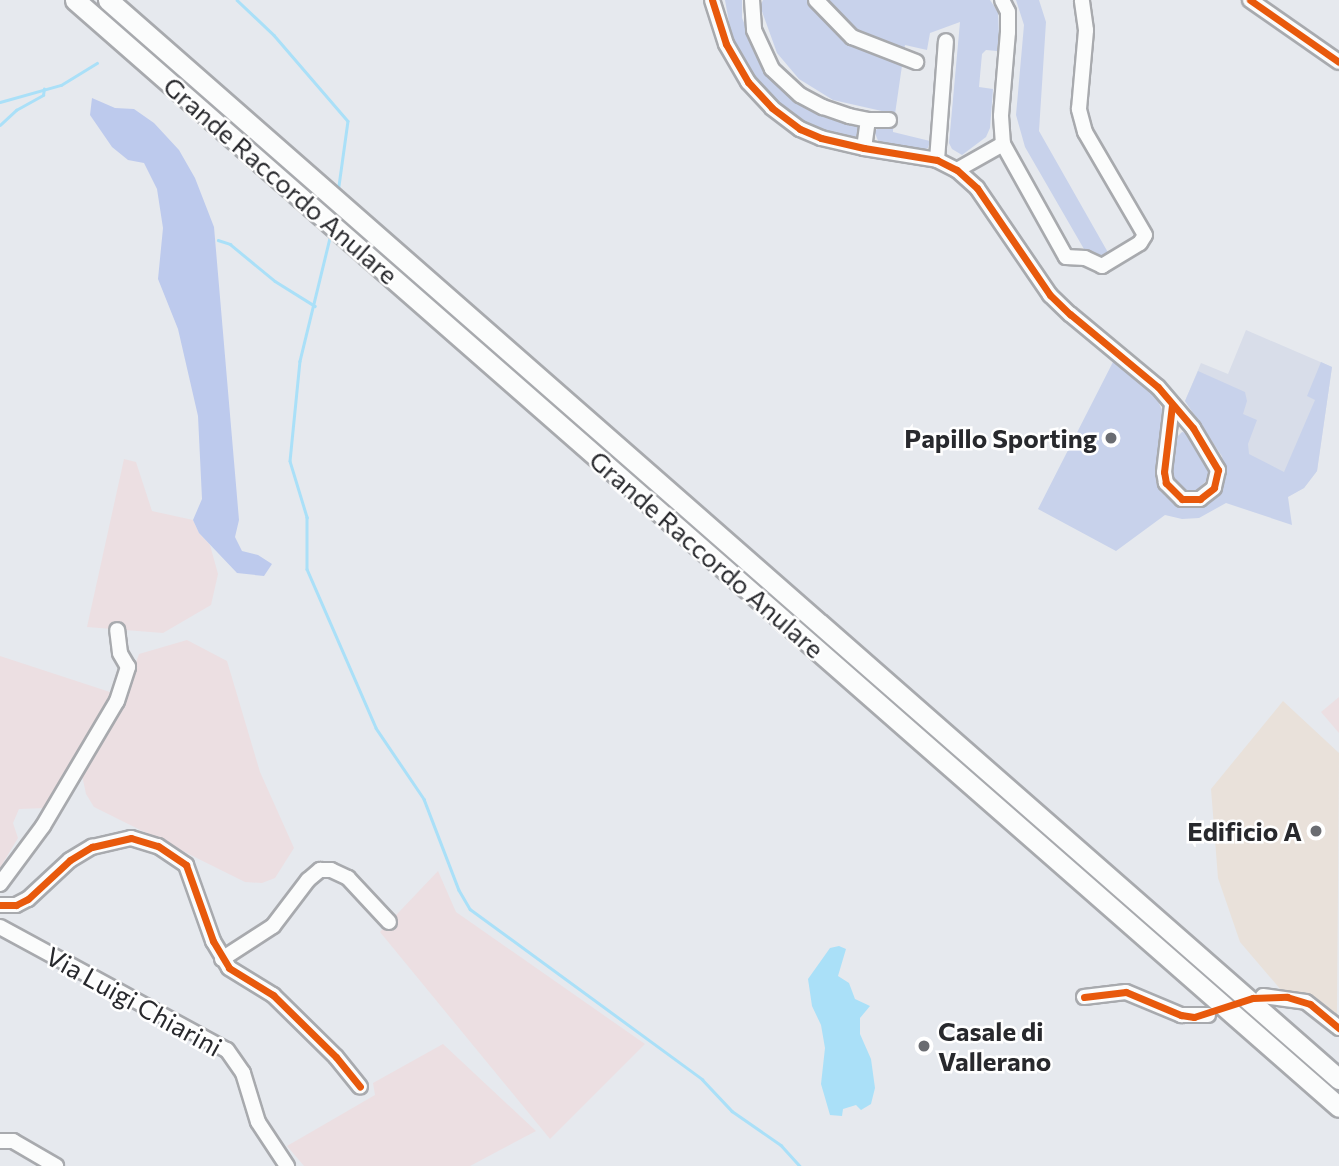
<!DOCTYPE html>
<html>
<head>
<meta charset="utf-8">
<style>
	body { margin:0 }
	#map { position:relative; width:1339px; height:1166px; overflow:hidden; background:#e6e9ee; font-family:Commissioner,sans-serif }
	div>[style] { position:absolute }
	[style*='--x'] { left:calc(var(--x)*1px); top:calc(var(--y)*1px); width:calc(var(--w)*1px); rotate:calc(var(--a)*1deg) }
	.commercial>* { inset:0; background:#e9e1da }
	.industrial>* { inset:0; background:#ecdfe2 }
	.built>* { inset:0; background:#d8dde9 }
	.green>* { inset:0; background:#c8d2eb }
	.forest>* { inset:0; background:#bdcaed }
	.water>* { inset:0; background:#aae0f8 }
	.stream>* { height:2.5px; margin:-1.25px; padding:0 1.25px; transform-origin:1.25px; border-radius:1.25px; background:#aae0f8 }
	.roads { filter:drop-shadow(2px 0 #a8aaae) drop-shadow(-2px 0 #a8aaae) drop-shadow(0 2px #a8aaae) drop-shadow(0 -2px #a8aaae) }
	.minor>* { height:14px; margin:-7px; padding:0 7px; transform-origin:7px; border-radius:7px; background:#fbfcfc }
	.highway>* { height:19px; margin:-9.5px; padding:0 9.5px; transform-origin:9.5px; border-radius:9.5px; background:#fbfcfc }
	.cycleway>* { height:7px; margin:-3.5px; padding:0 3.5px; transform-origin:3.5px; border-radius:3.5px; background:#e8590c }
	.dots>* { width:19px; height:19px; translate:-50% -50%; box-sizing:border-box; border:4px solid #fff; border-radius:50% }
	span { translate:-50% -50%; white-space:nowrap; text-align:center; line-height:1.15; -webkit-text-stroke:5px #fff; paint-order:stroke }
	.street-label { font-size:26px; color:#28292d }
	.poi-label { font-size:26px; color:#28292d; font-weight:700 }
	.right { translate:-100% -50%; text-align:right }
	.left { translate:0 -50%; text-align:left }
</style>
</head>
<body>
<div id="map">
	<div class="commercial">
		<div style="clip-path:polygon(1283px 701px,1339px 753px,1337px 1020px,1311px 996px,1281px 990px,1240px 942px,1218px 878px,1211px 789px)"></div>
	</div>
	<div class="industrial">
		<div style="clip-path:polygon(124px 459px,136px 462px,152px 511px,193px 520px,199px 533px,210px 545px,218px 574px,211px 605px,163px 633px,87px 627px)"></div>
		<div style="clip-path:polygon(187px 640px,227px 661px,260px 772px,294px 848px,275px 878px,262px 883px,245px 882px,94px 807px,86px 794px,81px 770px,118px 713px,139px 654px)"></div>
		<div style="clip-path:polygon(0 656px,113px 693px,46px 808px,19px 809px,13px 823px,18px 838px,0 868px)"></div>
		<div style="clip-path:polygon(1339px 697px,1339px 733px,1321px 712px)"></div>
		<div style="clip-path:polygon(438px 871px,456px 912px,645px 1044px,550px 1139px,380px 932px)"></div>
		<div style="clip-path:polygon(443px 1044px,536px 1131px,470px 1166px,304px 1166px,287px 1146px,375px 1095px,373px 1083px)"></div>
	</div>
	<div class="built">
		<div style="clip-path:polygon(1246px 330px,1332px 367px,1317px 471px,1304px 488px,1285px 498px,1240px 484px,1185px 401px,1201px 363px,1228px 374px)"></div>
	</div>
	<div class="green">
		<div style="clip-path:polygon(725px 0,742px 0,742px 18px,764px 70px,784px 91px,802px 105px,826px 117px,856px 123px,862px 128px,862px 134px,854px 138px,815px 129px,782px 109px,748px 71px,732px 39px)"></div>
		<div style="clip-path:polygon(763px 0,990px 0,998px 12px,999px 36px,997px 51px,986px 50px,982px 54px,979px 87px,993px 89px,990px 128px,986px 137px,962px 155px,952px 149px,949px 143px,960px 22px,930px 33px,927px 50px,905px 45px,895px 114px,833px 100px,799px 79px,777px 53px,760px 6px)"></div>
		<div style="clip-path:polygon(1016px 0,1039px 0,1046px 22px,1039px 131px,1110px 256px,1100px 262px,1088px 256px,1025px 147px,1016px 115px,1024px 25px)"></div>
		<div style="clip-path:polygon(884px 125px,893px 126px,893px 132px,930px 141px,928px 148px,921px 151px,879px 143px,874px 131px)"></div>
		<div style="clip-path:polygon(1114px 360px,1145px 384px,1157px 399px,1163px 412px,1156px 481px,1165px 496px,1185px 506px,1196px 505px,1224px 471px,1222px 456px,1185px 401px,1198px 371px,1245px 392px,1247px 401px,1243px 414px,1257px 420px,1248px 444px,1249px 454px,1284px 472px,1315px 400px,1307px 396px,1321px 362px,1332px 367px,1317px 471px,1304px 488px,1288px 497px,1292px 525px,1226px 503px,1199px 518px,1182px 519px,1165px 515px,1116px 551px,1038px 509px)"></div>
		<div style="clip-path:polygon(1182px 432px,1188px 433px,1209px 463px,1210px 477px,1196px 491px,1182px 490px,1171px 475px,1174px 440px)"></div>
	</div>
	<div class="forest">
		<div style="clip-path:polygon(92px 98px,115px 108px,134px 109px,154px 123px,179px 150px,195px 178px,214px 227px,239px 520px,235px 537px,242px 551px,258px 555px,272px 564px,264px 576px,237px 573px,199px 533px,193px 520px,202px 499px,198px 416px,178px 329px,158px 279px,163px 228px,157px 189px,144px 163px,128px 160px,112px 147px,90px 115px)"></div>
	</div>
	<div class="water">
		<div style="clip-path:polygon(839px 946px,846px 949px,838px 976px,849px 983px,855px 999px,870px 1006px,860px 1018px,860px 1034px,871px 1059px,875px 1088px,871px 1104px,861px 1110px,856px 1105px,843px 1109px,842px 1116px,830px 1115px,821px 1084px,825px 1048px,821px 1025px,812px 1006px,808px 979px,830px 948px)"></div>
	</div>
	<div class="stream">
		<div style="--x:237;--y:0;--w:51;--a:43.4"></div>
		<div style="--x:274;--y:35;--w:113;--a:49.3"></div>
		<div style="--x:348;--y:121;--w:73;--a:97.9"></div>
		<div style="--x:0;--y:102;--w:63;--a:-15.6"></div>
		<div style="--x:61;--y:85;--w:42;--a:-31.4"></div>
		<div style="--x:0;--y:125;--w:22;--a:-43"></div>
		<div style="--x:16;--y:110;--w:31;--a:-29"></div>
		<div style="--x:43;--y:95;--w:6;--a:-81"></div>
		<div style="--x:331;--y:234;--w:131;--a:103.7"></div>
		<div style="--x:300;--y:361;--w:100;--a:95.7"></div>
		<div style="--x:290;--y:461;--w:59;--a:73.1"></div>
		<div style="--x:307;--y:517;--w:52;--a:90"></div>
		<div style="--x:307;--y:569;--w:173;--a:66.5"></div>
		<div style="--x:376;--y:728;--w:86;--a:55.9"></div>
		<div style="--x:424;--y:799;--w:97;--a:69"></div>
		<div style="--x:459;--y:890;--w:22;--a:60"></div>
		<div style="--x:470;--y:909;--w:288;--a:36.2"></div>
		<div style="--x:702;--y:1079;--w:44;--a:46.8"></div>
		<div style="--x:732;--y:1111;--w:60;--a:34.8"></div>
		<div style="--x:781;--y:1145;--w:28;--a:48"></div>
		<div style="--x:218;--y:240;--w:13;--a:18"></div>
		<div style="--x:230;--y:244;--w:58;--a:39.4"></div>
		<div style="--x:275;--y:281;--w:47;--a:32"></div>
	</div>
	<div class="roads">
		<div class="minor">
			<div style="--x:712;--y:0;--w:46;--a:72.3"></div>
			<div style="--x:726;--y:44;--w:44;--a:59.9"></div>
			<div style="--x:748;--y:82;--w:35;--a:47"></div>
			<div style="--x:772;--y:108;--w:35;--a:37"></div>
			<div style="--x:800;--y:129;--w:23;--a:23"></div>
			<div style="--x:821;--y:138;--w:44;--a:13.1"></div>
			<div style="--x:864;--y:148;--w:74;--a:9.3"></div>
			<div style="--x:937;--y:160;--w:22;--a:27"></div>
			<div style="--x:957;--y:170;--w:27;--a:42"></div>
			<div style="--x:977;--y:188;--w:130;--a:55.7"></div>
			<div style="--x:1050;--y:295;--w:28;--a:44"></div>
			<div style="--x:1070;--y:314;--w:114;--a:39.7"></div>
			<div style="--x:1158;--y:387;--w:54;--a:49.5"></div>
			<div style="--x:1193;--y:428;--w:49;--a:59.2"></div>
			<div style="--x:1218;--y:470;--w:18;--a:103"></div>
			<div style="--x:1214;--y:488;--w:18;--a:142"></div>
			<div style="--x:1200;--y:499;--w:18;--a:180"></div>
			<div style="--x:1182;--y:499;--w:23;--a:-135"></div>
			<div style="--x:1166;--y:483;--w:11;--a:-100"></div>
			<div style="--x:1164;--y:472;--w:67;--a:-83.2"></div>
			<div style="--x:752;--y:0;--w:30;--a:86"></div>
			<div style="--x:754;--y:30;--w:43;--a:65.2"></div>
			<div style="--x:772;--y:69;--w:38;--a:43"></div>
			<div style="--x:800;--y:95;--w:26;--a:28"></div>
			<div style="--x:823;--y:107;--w:28;--a:19"></div>
			<div style="--x:849;--y:116;--w:19;--a:12"></div>
			<div style="--x:868;--y:120;--w:21;--a:0"></div>
			<div style="--x:816;--y:0;--w:52;--a:45.8"></div>
			<div style="--x:852;--y:37;--w:69;--a:21.3"></div>
			<div style="--x:1002;--y:0;--w:13;--a:63"></div>
			<div style="--x:1008;--y:12;--w:20;--a:90"></div>
			<div style="--x:1008;--y:32;--w:84;--a:94.8"></div>
			<div style="--x:1001;--y:116;--w:28;--a:86"></div>
			<div style="--x:1003;--y:144;--w:129;--a:60.9"></div>
			<div style="--x:1066;--y:257;--w:19;--a:3"></div>
			<div style="--x:1085;--y:258;--w:19;--a:25"></div>
			<div style="--x:1102;--y:266;--w:44;--a:-31.2"></div>
			<div style="--x:1140;--y:243;--w:9;--a:-58"></div>
			<div style="--x:1145;--y:235;--w:119;--a:-120.2"></div>
			<div style="--x:1085;--y:132;--w:24;--a:-105"></div>
			<div style="--x:1079;--y:109;--w:79;--a:-84.9"></div>
			<div style="--x:1086;--y:30;--w:30;--a:-98"></div>
			<div style="--x:1250;--y:0;--w:108;--a:34.9"></div>
			<div style="--x:864;--y:148;--w:28;--a:-82"></div>
			<div style="--x:937;--y:160;--w:119;--a:-85.7"></div>
			<div style="--x:957;--y:170;--w:53;--a:-29.5"></div>
			<div style="--x:0;--y:884;--w:72;--a:-53.4"></div>
			<div style="--x:43;--y:826;--w:145;--a:-59.4"></div>
			<div style="--x:117;--y:701;--w:36;--a:-72"></div>
			<div style="--x:128;--y:667;--w:16;--a:-120"></div>
			<div style="--x:120;--y:653;--w:23;--a:-97"></div>
			<div style="--x:0;--y:905;--w:16;--a:0"></div>
			<div style="--x:16;--y:905;--w:13;--a:-27"></div>
			<div style="--x:28;--y:899;--w:57;--a:-42.9"></div>
			<div style="--x:70;--y:860;--w:26;--a:-31"></div>
			<div style="--x:92;--y:847;--w:40;--a:-13"></div>
			<div style="--x:131;--y:838;--w:28;--a:17"></div>
			<div style="--x:158;--y:846;--w:34;--a:34"></div>
			<div style="--x:186;--y:865;--w:81;--a:70.4"></div>
			<div style="--x:213;--y:941;--w:31;--a:59"></div>
			<div style="--x:229;--y:968;--w:52;--a:31.5"></div>
			<div style="--x:273;--y:995;--w:88;--a:44.5"></div>
			<div style="--x:336;--y:1057;--w:38;--a:51"></div>
			<div style="--x:0;--y:927;--w:258;--a:28.5"></div>
			<div style="--x:227;--y:1050;--w:28;--a:55"></div>
			<div style="--x:243;--y:1073;--w:51;--a:73"></div>
			<div style="--x:258;--y:1122;--w:53;--a:56.6"></div>
			<div style="--x:222;--y:959;--w:61;--a:-32.9"></div>
			<div style="--x:273;--y:926;--w:58;--a:-52.7"></div>
			<div style="--x:308;--y:880;--w:16;--a:-40"></div>
			<div style="--x:320;--y:870;--w:11;--a:0"></div>
			<div style="--x:331;--y:870;--w:19;--a:25"></div>
			<div style="--x:348;--y:878;--w:60;--a:47"></div>
			<div style="--x:1263;--y:996;--w:43;--a:7.9"></div>
			<div style="--x:1306;--y:1002;--w:42;--a:38.2"></div>
			<div style="--x:1084;--y:997;--w:42;--a:-6.8"></div>
			<div style="--x:1126;--y:992;--w:60;--a:22.7"></div>
			<div style="--x:1181;--y:1015;--w:27;--a:0"></div>
			<div style="--x:0;--y:1141;--w:13;--a:0"></div>
			<div style="--x:13;--y:1141;--w:50;--a:30.2"></div>
		</div>
		<div class="highway">
			<div style="--x:75;--y:0;--w:1680;--a:41.21"></div>
			<div style="--x:108;--y:0;--w:1637;--a:41.24"></div>
		</div>
	</div>
	<div class="cycleway">
		<div style="--x:712;--y:0;--w:46;--a:72.3"></div>
		<div style="--x:726;--y:44;--w:44;--a:59.9"></div>
		<div style="--x:748;--y:82;--w:35;--a:47"></div>
		<div style="--x:772;--y:108;--w:35;--a:37"></div>
		<div style="--x:800;--y:129;--w:23;--a:23"></div>
		<div style="--x:821;--y:138;--w:44;--a:13.1"></div>
		<div style="--x:864;--y:148;--w:74;--a:9.3"></div>
		<div style="--x:937;--y:160;--w:22;--a:27"></div>
		<div style="--x:957;--y:170;--w:27;--a:42"></div>
		<div style="--x:977;--y:188;--w:130;--a:55.7"></div>
		<div style="--x:1050;--y:295;--w:28;--a:44"></div>
		<div style="--x:1070;--y:314;--w:114;--a:39.7"></div>
		<div style="--x:1158;--y:387;--w:54;--a:49.5"></div>
		<div style="--x:1193;--y:428;--w:49;--a:59.2"></div>
		<div style="--x:1218;--y:470;--w:18;--a:103"></div>
		<div style="--x:1214;--y:488;--w:18;--a:142"></div>
		<div style="--x:1200;--y:499;--w:18;--a:180"></div>
		<div style="--x:1182;--y:499;--w:23;--a:-135"></div>
		<div style="--x:1166;--y:483;--w:11;--a:-100"></div>
		<div style="--x:1164;--y:472;--w:67;--a:-83.2"></div>
		<div style="--x:1250;--y:0;--w:108;--a:34.9"></div>
		<div style="--x:0;--y:905;--w:16;--a:0"></div>
		<div style="--x:16;--y:905;--w:13;--a:-27"></div>
		<div style="--x:28;--y:899;--w:57;--a:-42.9"></div>
		<div style="--x:70;--y:860;--w:26;--a:-31"></div>
		<div style="--x:92;--y:847;--w:40;--a:-13"></div>
		<div style="--x:131;--y:838;--w:28;--a:17"></div>
		<div style="--x:158;--y:846;--w:34;--a:34"></div>
		<div style="--x:186;--y:865;--w:81;--a:70.4"></div>
		<div style="--x:213;--y:941;--w:31;--a:59"></div>
		<div style="--x:229;--y:968;--w:52;--a:31.5"></div>
		<div style="--x:273;--y:995;--w:88;--a:44.5"></div>
		<div style="--x:336;--y:1057;--w:38;--a:51"></div>
		<div style="--x:1084;--y:997;--w:42;--a:-6.8"></div>
		<div style="--x:1126;--y:992;--w:60;--a:22.7"></div>
		<div style="--x:1181;--y:1015;--w:13;--a:9"></div>
		<div style="--x:1194;--y:1017;--w:62;--a:-17.9"></div>
		<div style="--x:1253;--y:998;--w:34;--a:-2"></div>
		<div style="--x:1287;--y:997;--w:24;--a:17"></div>
		<div style="--x:1310;--y:1004;--w:38;--a:40"></div>
	</div>
	<div class="dots">
		<div style="left:1111px;top:438px;background:#6a6c71"></div>
		<div style="left:1316px;top:831px;background:#6a6c71"></div>
		<div style="left:924px;top:1046px;background:#6a6c71"></div>
	</div>
	<div class="street-label">
		<span style="left:281px;top:180px;rotate:41deg">Grande Raccordo Anulare</span>
		<span style="left:707px;top:554px;rotate:41deg">Grande Raccordo Anulare</span>
		<span style="left:134px;top:1001px;rotate:29deg">Via Luigi Chiarini</span>
	</div>
	<div class="poi-label">
		<span class="right" style="left:1097px;top:438px">Papillo Sporting</span>
		<span class="right" style="left:1302px;top:831px">Edificio A</span>
		<span class="left" style="left:938px;top:1046px">Casale di<br>Vallerano</span>
	</div>
</div>
</body>
</html>
